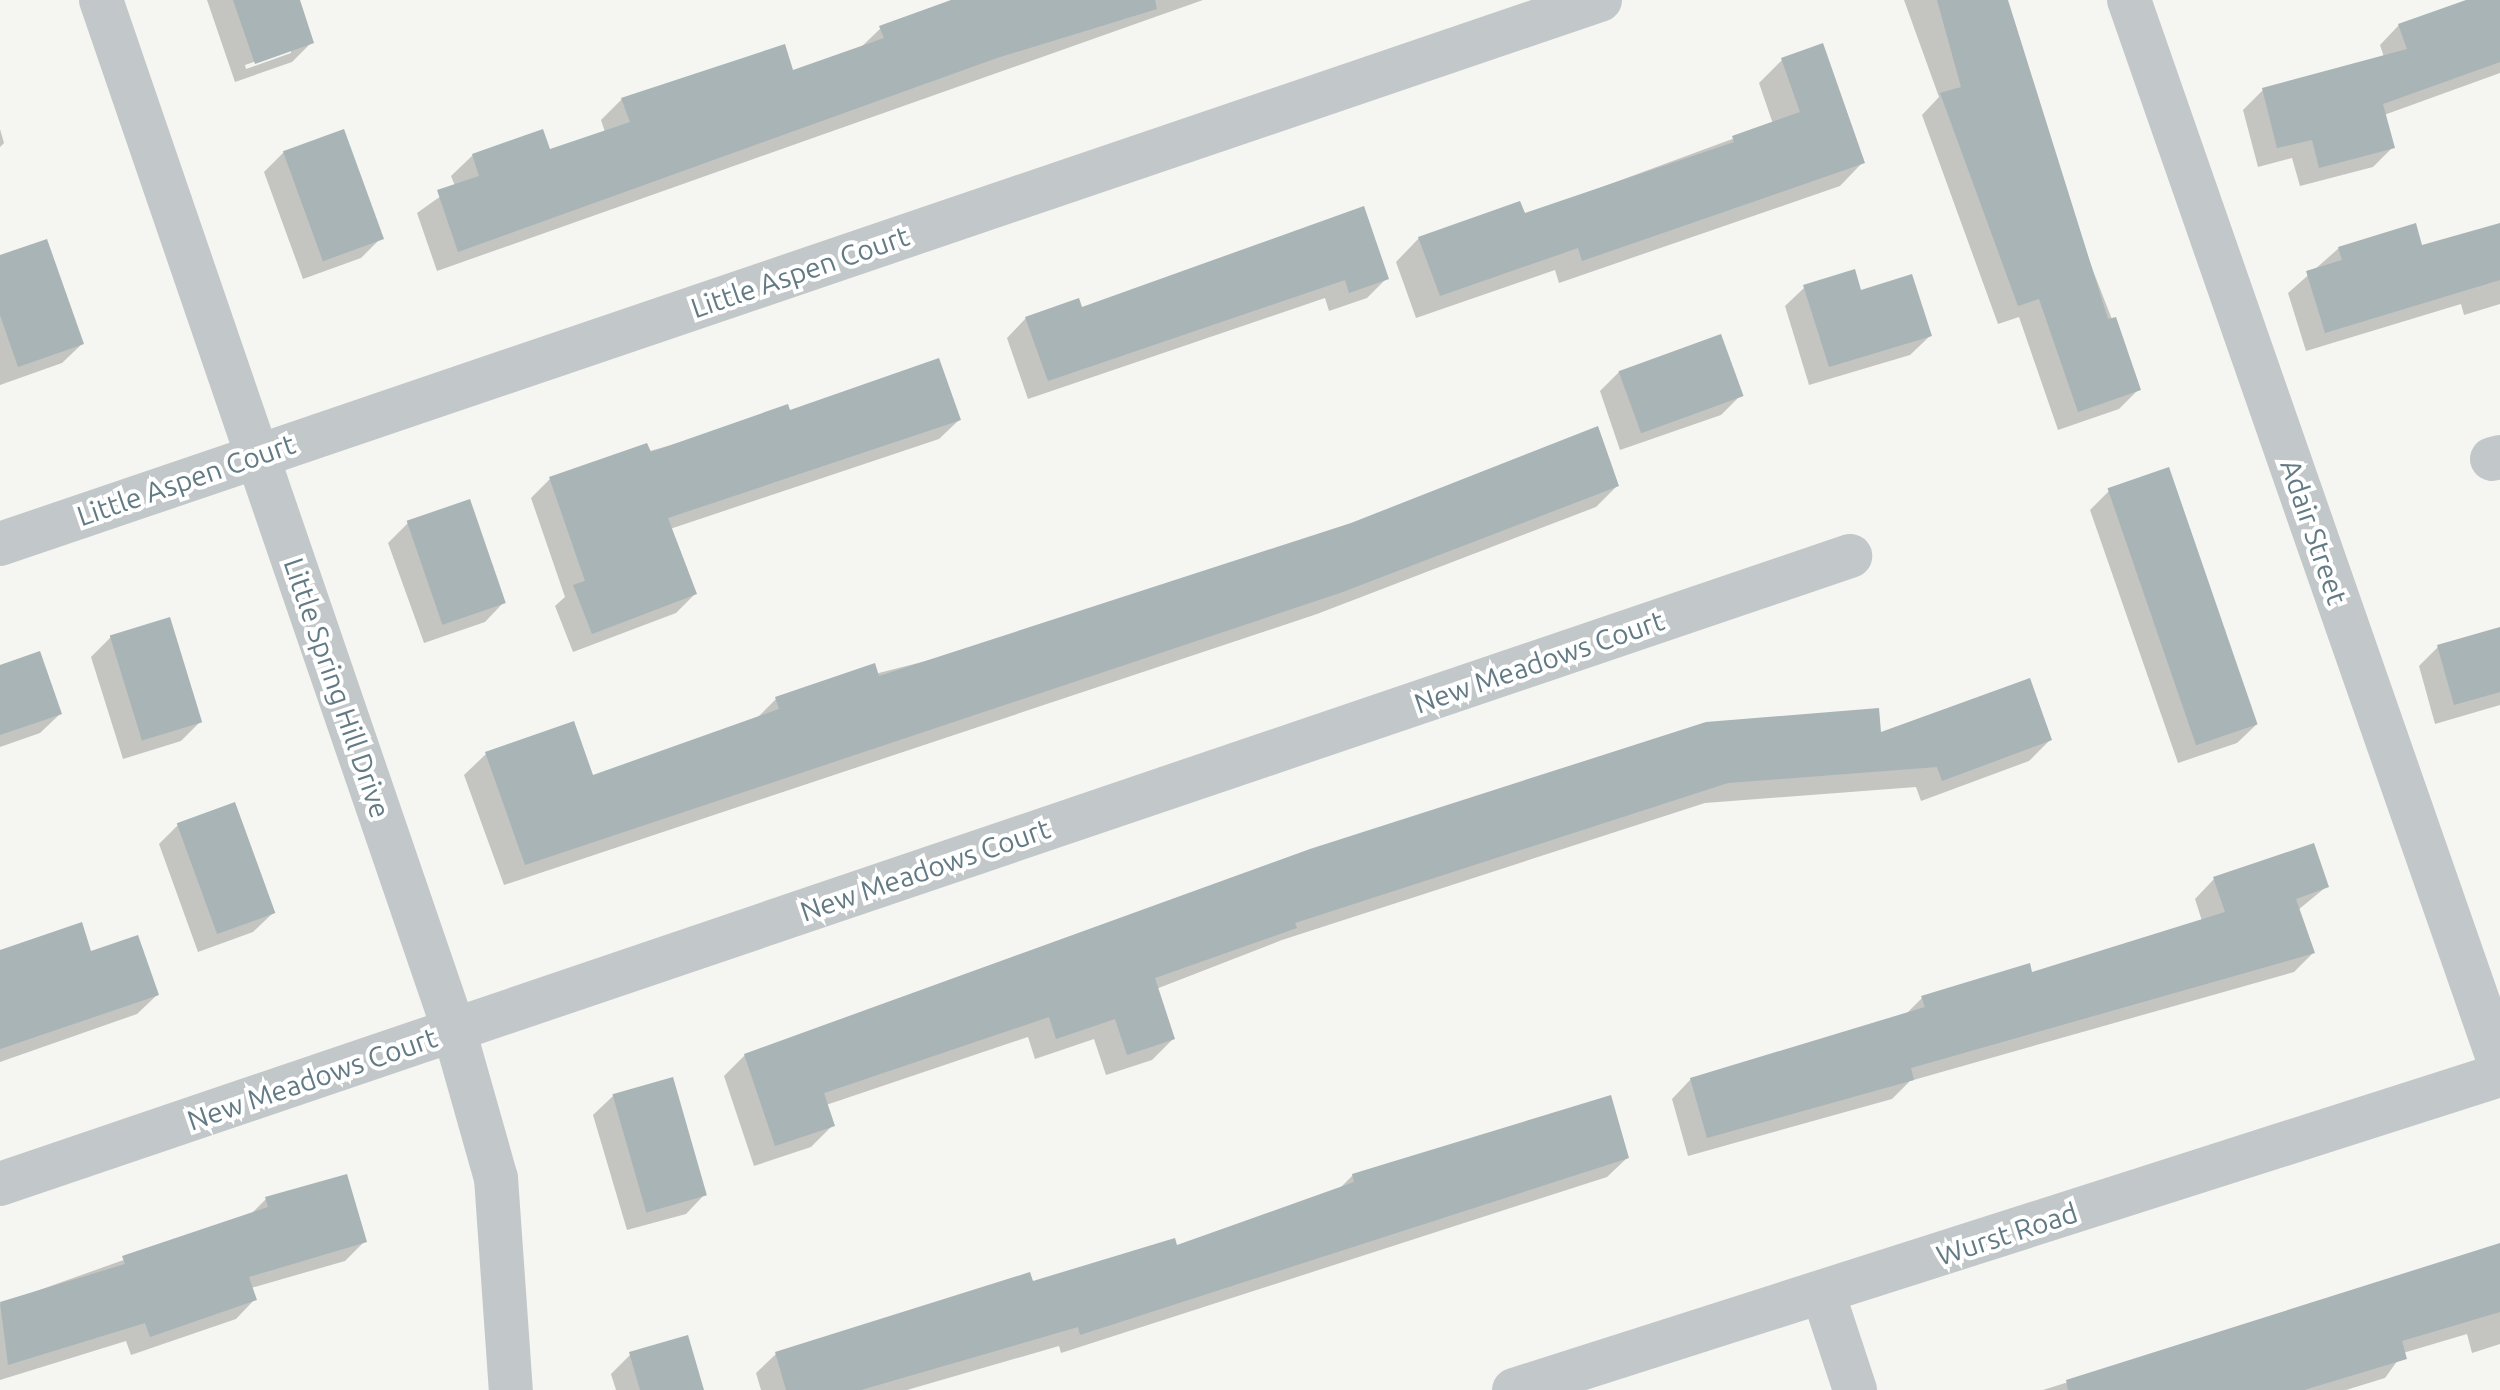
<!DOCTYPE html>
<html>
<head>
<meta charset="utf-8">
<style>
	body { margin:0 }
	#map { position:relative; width:2500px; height:1390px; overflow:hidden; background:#f5f5f1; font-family:Ubuntu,sans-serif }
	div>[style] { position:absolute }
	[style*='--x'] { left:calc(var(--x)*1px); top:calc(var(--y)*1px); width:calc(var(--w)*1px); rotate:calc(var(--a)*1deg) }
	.shadow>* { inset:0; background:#0003 }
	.building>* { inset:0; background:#a8b4b6; transform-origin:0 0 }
	.minor>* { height:44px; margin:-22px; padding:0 22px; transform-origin:22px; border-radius:22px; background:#c2c7c9 }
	span { translate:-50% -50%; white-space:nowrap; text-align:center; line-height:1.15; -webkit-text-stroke:8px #fff; paint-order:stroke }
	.street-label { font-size:28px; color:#627a84 }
</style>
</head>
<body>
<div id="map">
	<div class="shadow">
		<div style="clip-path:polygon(evenodd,207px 0,297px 0,312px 42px,292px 62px,235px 82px,207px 0,291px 49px,291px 53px,246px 69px,245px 65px,291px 49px)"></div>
		<div style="clip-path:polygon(960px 0,1203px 0,437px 271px,417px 213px,455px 186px,451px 176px,473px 155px,549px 152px,605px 132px,601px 120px,622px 99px,792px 72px,859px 49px,881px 28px)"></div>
		<div style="clip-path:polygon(1904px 0,1988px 0,2139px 389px,2119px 409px,2058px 430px,2019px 317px,1998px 324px,1922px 115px,1939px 97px)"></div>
		<div style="clip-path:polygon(2472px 0,2500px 0,2500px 73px,2384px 115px,2393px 147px,2373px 167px,2300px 186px,2292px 158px,2258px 167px,2243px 110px,2263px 90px,2384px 57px,2380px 45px,2399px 25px)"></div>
		<div style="clip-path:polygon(1782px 60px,1863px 162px,1840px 186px,1559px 283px,1555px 270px,1416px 318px,1396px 262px,1419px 238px,1523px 216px,1773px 124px,1759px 83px)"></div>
		<div style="clip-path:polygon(0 129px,4px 143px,0 147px)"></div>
		<div style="clip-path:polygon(284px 152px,381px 238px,361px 258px,303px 279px,264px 172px)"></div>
		<div style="clip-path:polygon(1363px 209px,1387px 278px,1367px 298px,1329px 311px,1325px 298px,1028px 399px,1007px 338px,1026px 318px,1081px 309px)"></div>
		<div style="clip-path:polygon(2500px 225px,2500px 304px,2464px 315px,2461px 304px,2306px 351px,2288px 293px,2339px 248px,2421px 248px)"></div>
		<div style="clip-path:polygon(0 257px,82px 344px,62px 363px,0 385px)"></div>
		<div style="clip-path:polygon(1805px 287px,1860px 293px,1930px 336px,1910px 355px,1809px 385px,1785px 306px)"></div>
		<div style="clip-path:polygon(1619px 372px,1741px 395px,1721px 415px,1620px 450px,1600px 391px)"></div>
		<div style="clip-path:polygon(789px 412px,959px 420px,939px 439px,670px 529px,695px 594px,676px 613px,573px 652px,555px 606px,565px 597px,531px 498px,550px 479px)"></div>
		<div style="clip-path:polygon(1617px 486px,1596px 507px,1317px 614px,504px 885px,464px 775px,486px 754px,573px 723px,592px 777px,756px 719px,776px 699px)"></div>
		<div style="clip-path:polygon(2110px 490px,2257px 724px,2237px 743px,2178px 763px,2090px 510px)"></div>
		<div style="clip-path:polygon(408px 523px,504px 602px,485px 622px,424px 643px,388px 543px)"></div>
		<div style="clip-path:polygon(2500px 629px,2500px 705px,2435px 724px,2419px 666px,2438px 647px)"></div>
		<div style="clip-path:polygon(111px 637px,201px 721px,181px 741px,123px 759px,91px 657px)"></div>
		<div style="clip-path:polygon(0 667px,60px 714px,40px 733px,0 747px)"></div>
		<div style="clip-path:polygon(1879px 735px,2050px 740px,2029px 761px,1921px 801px,1916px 787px,1705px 803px,1282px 940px,1156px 989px,1173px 1039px,1152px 1060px,1106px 1075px,1094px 1039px,1035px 1059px,1028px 1037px,826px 1105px,832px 1126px,811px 1147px,754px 1166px,724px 1076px,745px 1055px)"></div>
		<div style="clip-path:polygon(178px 825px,273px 913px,253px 932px,198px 952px,159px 844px)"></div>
		<div style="clip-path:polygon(2214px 879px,2326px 887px,2298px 910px,2313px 953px,2294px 972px,1910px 1081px,1892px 1099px,1688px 1156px,1672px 1099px,1691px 1079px,1904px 1016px,1922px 998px,2031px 974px,2202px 921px,2195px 899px)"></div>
		<div style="clip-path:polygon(90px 953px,157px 995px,137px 1014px,0 1062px,0 965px)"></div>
		<div style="clip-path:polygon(613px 1096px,705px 1194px,686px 1214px,627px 1230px,593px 1115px)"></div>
		<div style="clip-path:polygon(1627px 1158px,1607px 1177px,1061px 1353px,1059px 1346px,907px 1390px,761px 1390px,756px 1373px,776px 1354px,1176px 1247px,1339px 1189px,1353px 1175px)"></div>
		<div style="clip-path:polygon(266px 1199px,365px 1241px,345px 1261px,251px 1288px,255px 1299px,236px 1319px,131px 1355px,126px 1341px,0 1380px,0 1304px,250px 1215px)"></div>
		<div style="clip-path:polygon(2500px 1246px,2500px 1344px,2472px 1353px,2467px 1334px,2403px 1353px,2385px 1378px,2346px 1390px,2043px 1390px)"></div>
		<div style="clip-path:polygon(631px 1354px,702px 1390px,616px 1390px,611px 1374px)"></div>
	</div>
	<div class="building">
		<div style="clip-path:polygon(233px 0,300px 0,314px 43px,255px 64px)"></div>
		<div style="clip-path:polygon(951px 0,1155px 0,1157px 9px,997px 58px,458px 252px,437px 190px,479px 176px,472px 154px,543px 129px,550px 149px,630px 122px,621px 98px,785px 44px,793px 70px,884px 38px,879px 26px)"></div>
		<div style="clip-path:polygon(1937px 0,2008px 0,2108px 319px,2116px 317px,2141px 390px,2078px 412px,2039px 299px,2018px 306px,1940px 93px,1961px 87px)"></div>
		<div style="clip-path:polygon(2466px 0,2500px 0,2500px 62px,2383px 104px,2395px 148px,2319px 168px,2312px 140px,2277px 148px,2262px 88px,2407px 49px,2398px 24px)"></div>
		<div style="clip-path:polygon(1823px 43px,1865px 163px,1582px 261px,1578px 248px,1440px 296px,1418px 237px,1520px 201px,1525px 213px,1734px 142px,1732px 136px,1800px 112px,1781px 58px)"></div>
		<div style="left:344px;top:129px;width:117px;height:65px;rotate:70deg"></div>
		<div style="clip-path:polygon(1364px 206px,1389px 279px,1349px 293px,1345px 280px,1048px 381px,1025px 317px,1079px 298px,1082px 307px)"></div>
		<div style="clip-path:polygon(2416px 223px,2422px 245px,2500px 223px,2500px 280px,2325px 333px,2306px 271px,2342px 260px,2338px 247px)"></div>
		<div style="clip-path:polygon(47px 239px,84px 344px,18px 367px,0 315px,0 255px)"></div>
		<div style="clip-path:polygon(1855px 269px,1861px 290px,1912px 274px,1932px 336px,1829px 367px,1803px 285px)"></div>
		<div style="left:1721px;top:334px;width:66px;height:109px;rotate:70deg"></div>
		<div style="clip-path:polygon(939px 358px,961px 420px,668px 518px,697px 594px,592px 634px,573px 585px,585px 581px,549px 477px,647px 443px,651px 452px,788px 404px,790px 410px)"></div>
		<div style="clip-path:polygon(1598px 426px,1619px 486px,1340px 593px,525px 865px,485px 752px,574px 721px,593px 775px,779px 709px,775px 697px,875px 663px,879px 676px,1351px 523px)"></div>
		<div style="left:2169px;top:467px;width:272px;height:65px;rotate:71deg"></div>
		<div style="left:470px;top:499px;width:110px;height:67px;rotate:71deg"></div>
		<div style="left:170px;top:617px;width:110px;height:63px;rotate:73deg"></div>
		<div style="clip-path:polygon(2500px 627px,2500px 692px,2454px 705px,2437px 645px)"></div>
		<div style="clip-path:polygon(40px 651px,62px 714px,0 735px,0 665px)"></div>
		<div style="clip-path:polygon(2030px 678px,2052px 740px,1942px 781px,1937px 767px,1728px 783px,1295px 923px,1297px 928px,1155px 978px,1175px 1039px,1127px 1055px,1115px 1019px,1056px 1039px,1049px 1017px,824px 1093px,835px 1126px,775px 1146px,744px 1054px,1310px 849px,1706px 722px,1879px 708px,1881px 732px)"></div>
		<div style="left:235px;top:802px;width:118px;height:62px;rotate:70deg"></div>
		<div style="clip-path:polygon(2314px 843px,2329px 887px,2296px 899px,2315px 953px,1911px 1068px,1914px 1080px,1707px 1138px,1690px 1078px,1925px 1007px,1921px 996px,2030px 963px,2032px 972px,2225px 912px,2213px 877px)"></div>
		<div style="clip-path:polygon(82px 922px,91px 951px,138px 935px,159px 995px,0 1049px,0 950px)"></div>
		<div style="left:673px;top:1077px;width:123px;height:63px;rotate:74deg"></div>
		<div style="clip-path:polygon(1611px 1095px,1629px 1158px,1080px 1335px,1078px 1327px,861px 1390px,786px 1390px,775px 1352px,1030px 1272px,1033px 1281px,1175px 1238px,1177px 1245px,1354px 1182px,1352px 1174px)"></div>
		<div style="clip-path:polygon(347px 1174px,367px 1242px,249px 1277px,257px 1300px,150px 1337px,145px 1323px,8px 1365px,0 1302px,125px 1264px,122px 1256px,268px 1207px,265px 1197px)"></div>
		<div style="clip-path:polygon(2500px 1243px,2500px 1312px,2402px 1341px,2407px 1359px,2304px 1390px,2068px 1390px,2066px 1380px)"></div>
		<div style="clip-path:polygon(688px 1335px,704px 1390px,640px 1390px,629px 1352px)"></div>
	</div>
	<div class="minor">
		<div style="--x:101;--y:0;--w:1089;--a:71.08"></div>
		<div style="--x:454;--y:1030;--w:154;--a:74.2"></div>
		<div style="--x:496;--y:1178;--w:213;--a:86"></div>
		<div style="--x:2129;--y:0;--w:1127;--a:70.78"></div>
		<div style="--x:2492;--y:459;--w:8;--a:-14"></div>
		<div style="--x:0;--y:544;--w:1690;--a:-18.78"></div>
		<div style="--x:0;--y:1184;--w:1954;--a:-18.75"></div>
		<div style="--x:1823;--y:1293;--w:102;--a:71.7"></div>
		<div style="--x:1514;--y:1390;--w:1035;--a:-17.72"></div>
	</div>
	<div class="street-label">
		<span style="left:800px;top:272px;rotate:-19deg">Little Aspen Court</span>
		<span style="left:186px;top:480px;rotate:-19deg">Little Aspen Court</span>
		<span style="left:2314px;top:532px;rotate:71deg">Adair Street</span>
		<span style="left:1539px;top:662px;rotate:-19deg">New Meadows Court</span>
		<span style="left:337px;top:688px;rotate:71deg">Little Spring Hill Drive</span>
		<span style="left:925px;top:870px;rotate:-19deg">New Meadows Court</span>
		<span style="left:312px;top:1079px;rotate:-19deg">New Meadows Court</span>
		<span style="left:2007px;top:1234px;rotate:-18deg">Wurst Road</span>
	</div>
</div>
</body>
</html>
